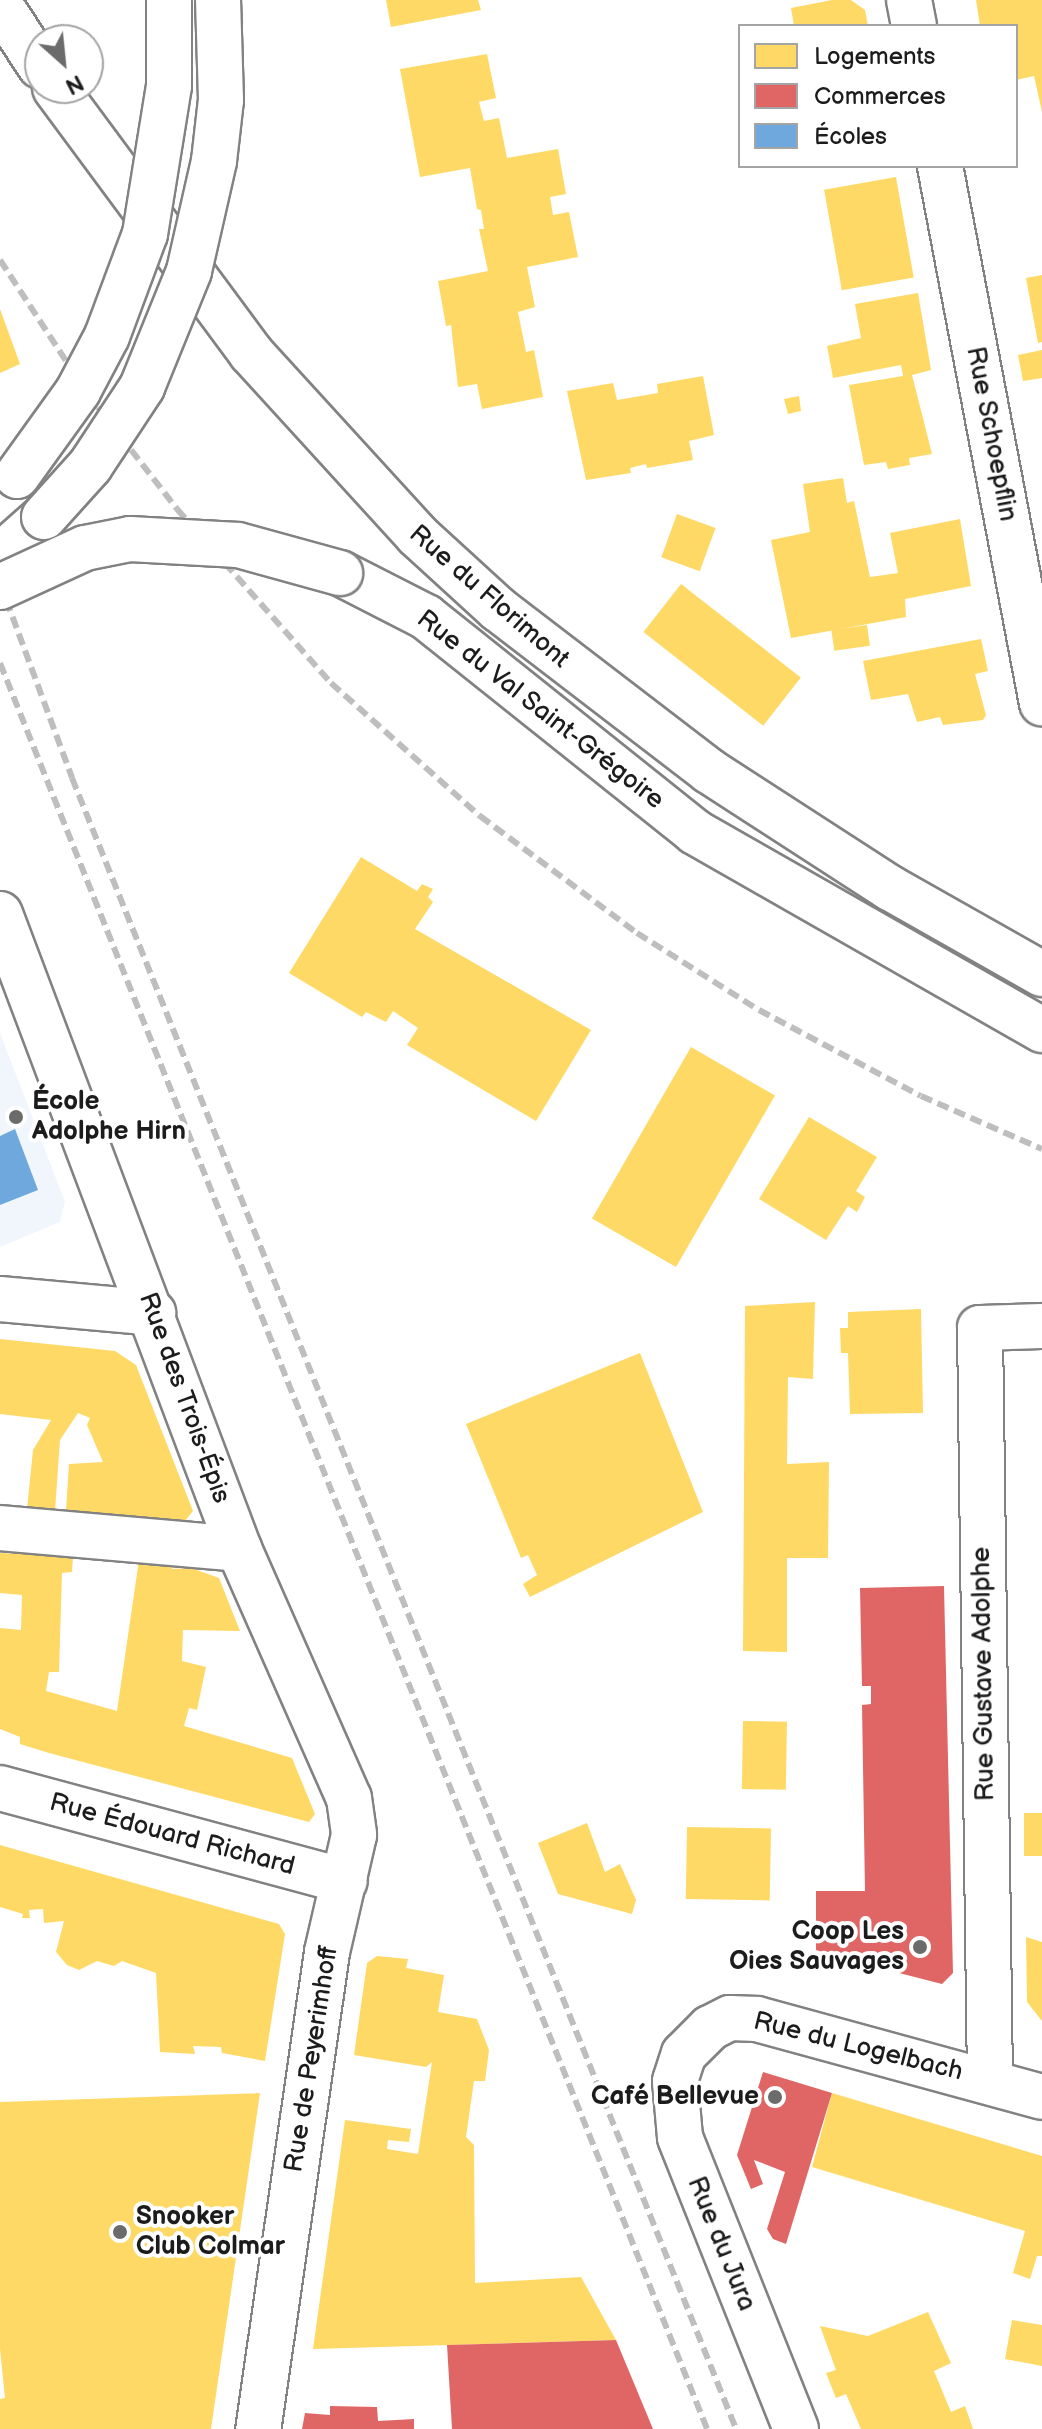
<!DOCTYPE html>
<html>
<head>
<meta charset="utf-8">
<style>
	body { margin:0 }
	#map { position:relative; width:1042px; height:2429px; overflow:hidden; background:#fff; font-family:"Balsamiq Sans",sans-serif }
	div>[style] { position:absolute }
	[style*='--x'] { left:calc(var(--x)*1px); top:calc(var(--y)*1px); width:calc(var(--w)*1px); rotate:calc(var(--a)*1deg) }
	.built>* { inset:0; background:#f1f6fd }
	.homes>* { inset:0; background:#ffd966; transform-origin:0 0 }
	.shops>* { inset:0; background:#e06666 }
	.schools>* { inset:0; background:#6fa8dc }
	.roads { filter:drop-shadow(2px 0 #828282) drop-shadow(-2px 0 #828282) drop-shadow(0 2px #828282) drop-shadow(0 -2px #828282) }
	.street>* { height:44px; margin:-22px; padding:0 22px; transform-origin:22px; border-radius:22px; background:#fff }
	.secondary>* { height:44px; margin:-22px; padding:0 22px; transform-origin:22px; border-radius:22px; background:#fff }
	.rail>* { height:6px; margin-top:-3px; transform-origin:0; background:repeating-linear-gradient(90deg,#bebebe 0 12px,transparent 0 18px) }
	.bridges { filter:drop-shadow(2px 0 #828282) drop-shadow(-2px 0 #828282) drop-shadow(0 2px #828282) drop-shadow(0 -2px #828282) }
	.secondary-bridge>* { height:44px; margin:-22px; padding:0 22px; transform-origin:22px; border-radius:22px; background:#fff }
	.dots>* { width:22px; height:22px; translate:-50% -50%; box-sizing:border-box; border:4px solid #fff; border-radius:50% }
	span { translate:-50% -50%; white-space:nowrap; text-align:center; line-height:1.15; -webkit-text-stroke:8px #fff; paint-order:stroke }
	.street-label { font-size:26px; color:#1c1c1c }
	.poi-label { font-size:26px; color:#1c1c1c; font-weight:700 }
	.left { translate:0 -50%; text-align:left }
	.right { translate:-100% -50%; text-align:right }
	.legend { position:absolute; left:738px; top:24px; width:280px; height:144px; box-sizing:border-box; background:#fff; border:2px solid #a4a4a4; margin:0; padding:10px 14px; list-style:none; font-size:24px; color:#1c1c1c }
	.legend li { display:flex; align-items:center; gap:16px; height:40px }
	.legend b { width:40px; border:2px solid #a4a4a4 }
	.north { position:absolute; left:24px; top:24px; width:80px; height:80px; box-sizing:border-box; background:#fff; border:2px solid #a4a4a4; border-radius:50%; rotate:153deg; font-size:22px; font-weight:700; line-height:32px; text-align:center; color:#1c1c1c }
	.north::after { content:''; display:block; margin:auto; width:28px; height:36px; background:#6b6b6b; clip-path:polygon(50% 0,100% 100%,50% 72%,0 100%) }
</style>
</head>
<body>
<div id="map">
	<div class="built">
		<div style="clip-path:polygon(0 1033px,65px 1202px,60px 1222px,0 1247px)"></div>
	</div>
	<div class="homes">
		<div style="clip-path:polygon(386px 0,478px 0,481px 10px,391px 27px)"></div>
		<div style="clip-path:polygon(832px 0,851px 0,865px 10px,868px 26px,794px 26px,791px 8px)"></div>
		<div style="clip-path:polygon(976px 0,1042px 0,1042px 112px,1034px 76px,1016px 80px,1016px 26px,980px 26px)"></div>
		<div style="clip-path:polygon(487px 54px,496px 98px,479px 102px,484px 121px,499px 118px,507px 158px,558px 149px,566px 194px,550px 197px,553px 215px,569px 212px,578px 257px,527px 267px,535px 307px,518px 312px,526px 352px,534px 350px,543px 397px,482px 409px,477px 384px,458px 387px,451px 325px,446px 326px,438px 281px,488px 271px,479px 229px,484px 229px,481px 210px,477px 209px,470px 168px,420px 177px,400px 69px)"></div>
		<div style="left:896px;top:177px;width:102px;height:73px;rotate:80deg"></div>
		<div style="clip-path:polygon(1042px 275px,1042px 342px,1038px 343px,1026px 278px)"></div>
		<div style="clip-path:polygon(918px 293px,931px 370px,912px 375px,932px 454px,909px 458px,910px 465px,888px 469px,886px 462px,864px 465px,849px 385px,903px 376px,901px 365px,833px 378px,827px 346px,861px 338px,855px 304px)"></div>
		<div style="clip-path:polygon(0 309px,20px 364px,0 373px)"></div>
		<div style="clip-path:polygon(1042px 350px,1042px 378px,1023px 381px,1018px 355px)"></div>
		<div style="clip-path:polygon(703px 376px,714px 435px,689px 441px,693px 460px,647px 468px,646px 464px,630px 468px,631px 473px,586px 480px,567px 391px,613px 383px,617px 400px,658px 393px,657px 384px)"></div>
		<div style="clip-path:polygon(799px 396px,801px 411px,788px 414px,784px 399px)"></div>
		<div style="clip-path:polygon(843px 478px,847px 503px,854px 501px,870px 577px,898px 573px,890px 533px,960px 519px,971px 586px,905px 599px,906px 617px,791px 638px,771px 540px,810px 532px,803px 484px)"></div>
		<div style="left:677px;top:514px;width:41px;height:46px;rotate:20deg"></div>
		<div style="left:681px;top:584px;width:152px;height:61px;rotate:38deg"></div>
		<div style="left:867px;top:625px;width:21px;height:36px;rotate:82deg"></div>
		<div style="clip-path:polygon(981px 639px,988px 671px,975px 674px,986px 715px,983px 720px,943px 725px,940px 717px,917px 722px,908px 694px,871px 700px,863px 661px)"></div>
		<div style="clip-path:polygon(361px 857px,417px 891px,422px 884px,433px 889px,428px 897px,433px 902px,415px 929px,591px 1030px,536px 1121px,407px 1045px,418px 1028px,393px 1011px,386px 1022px,366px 1012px,362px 1017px,289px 973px)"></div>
		<div style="left:691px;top:1047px;width:97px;height:198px;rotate:30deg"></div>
		<div style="clip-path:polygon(809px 1117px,877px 1157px,856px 1191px,865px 1197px,857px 1212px,848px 1206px,826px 1240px,759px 1199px)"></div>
		<div style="clip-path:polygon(815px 1302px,813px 1379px,788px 1377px,787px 1464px,829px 1462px,828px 1558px,787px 1558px,787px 1652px,743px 1651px,745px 1306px)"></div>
		<div style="clip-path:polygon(921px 1309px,923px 1413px,850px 1414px,848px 1353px,841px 1353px,840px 1328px,848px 1328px,848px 1312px)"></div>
		<div style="clip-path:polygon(0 1339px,115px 1351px,136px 1365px,193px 1511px,184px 1522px,66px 1510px,69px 1464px,103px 1462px,87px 1425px,90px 1418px,78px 1413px,60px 1440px,55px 1511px,27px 1509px,33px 1450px,51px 1420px,0 1414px)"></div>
		<div style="clip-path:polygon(640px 1353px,703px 1512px,530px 1597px,523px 1584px,537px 1575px,528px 1555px,521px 1558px,466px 1424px)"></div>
		<div style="clip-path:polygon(0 1553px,73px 1556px,72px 1572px,62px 1573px,59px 1672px,49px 1672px,46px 1691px,117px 1711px,140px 1553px,172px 1554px,172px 1569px,191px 1568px,219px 1578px,240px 1631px,183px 1630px,182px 1661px,206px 1667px,197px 1710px,189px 1708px,184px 1726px,292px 1758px,315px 1814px,309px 1822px,49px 1753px,20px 1744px,20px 1737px,0 1729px,0 1628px,21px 1630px,22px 1595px,0 1593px)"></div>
		<div style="left:743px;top:1721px;width:44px;height:68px;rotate:1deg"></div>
		<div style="left:1024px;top:1813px;width:18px;height:43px"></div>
		<div style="clip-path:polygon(587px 1823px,605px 1872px,620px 1864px,636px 1900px,632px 1914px,558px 1894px,538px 1843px)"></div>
		<div style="left:687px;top:1827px;width:84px;height:72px;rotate:1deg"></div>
		<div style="clip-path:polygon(0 1845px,279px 1924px,285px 1934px,265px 2061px,222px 2053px,221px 2047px,193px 2046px,195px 2054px,160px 2052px,156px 1973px,122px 1961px,114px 1966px,97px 1961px,79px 1970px,67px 1965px,56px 1952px,64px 1921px,44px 1923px,43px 1909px,29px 1910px,30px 1918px,22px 1918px,23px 1914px,0 1907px)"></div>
		<div style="clip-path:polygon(1026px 1937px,1042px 1942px,1042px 2021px,1027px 2002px)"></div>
		<div style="clip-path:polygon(377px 1956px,408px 1959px,406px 1968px,444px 1975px,438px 2012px,477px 2019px,489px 2050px,485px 2081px,474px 2081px,466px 2137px,474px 2145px,475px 2283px,581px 2277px,616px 2340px,313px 2349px,345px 2120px,411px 2129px,409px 2142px,388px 2140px,387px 2149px,418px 2154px,432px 2062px,426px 2067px,354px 2055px,367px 1963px)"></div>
		<div style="clip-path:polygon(260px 2093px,211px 2429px,0 2429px,0 2399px,5px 2398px,0 2349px,0 2102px)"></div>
		<div style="clip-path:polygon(832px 2093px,1042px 2156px,1042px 2256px,1037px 2256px,1030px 2279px,1013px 2273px,1025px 2231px,812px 2167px)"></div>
		<div style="clip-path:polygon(928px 2312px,951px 2363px,934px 2371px,951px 2412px,965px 2406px,973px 2429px,861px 2429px,846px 2394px,836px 2398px,826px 2373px,836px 2370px,820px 2326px,868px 2336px)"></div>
		<div style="clip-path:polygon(1012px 2320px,1042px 2325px,1042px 2366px,1005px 2359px)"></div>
	</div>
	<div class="shops">
		<div style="clip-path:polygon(944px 1586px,953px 1973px,942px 1984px,868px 1965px,869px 1959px,847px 1960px,816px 1950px,816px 1891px,865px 1891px,862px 1705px,871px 1704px,871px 1686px,862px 1686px,860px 1588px)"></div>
		<div style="clip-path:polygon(763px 2072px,832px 2093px,786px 2244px,773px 2239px,767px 2229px,785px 2172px,754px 2160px,763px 2184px,751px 2189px,737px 2155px)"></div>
		<div style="clip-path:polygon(616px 2340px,653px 2429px,452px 2429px,447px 2345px)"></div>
		<div style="clip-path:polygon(330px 2406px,377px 2407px,378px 2421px,414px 2419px,414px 2429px,302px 2429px,305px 2413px,330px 2415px)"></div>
	</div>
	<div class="schools">
		<div style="clip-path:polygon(15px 1129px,38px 1190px,0 1205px,0 1136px)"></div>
	</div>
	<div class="roads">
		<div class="street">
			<div style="--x:909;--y:0;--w:26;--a:79"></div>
			<div style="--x:940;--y:166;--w:547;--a:79.25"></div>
			<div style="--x:0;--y:914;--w:678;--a:69.37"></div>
			<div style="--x:239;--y:1549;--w:272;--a:66.2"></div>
			<div style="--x:349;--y:1798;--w:37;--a:82"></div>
			<div style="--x:354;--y:1835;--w:120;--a:103"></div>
			<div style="--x:327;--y:1952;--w:482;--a:98.2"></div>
			<div style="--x:0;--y:1299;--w:154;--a:5.2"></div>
			<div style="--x:0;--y:1528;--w:240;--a:5"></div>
			<div style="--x:0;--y:1788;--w:357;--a:15.1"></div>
			<div style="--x:990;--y:2081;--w:753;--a:-90.76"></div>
			<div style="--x:980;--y:1328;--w:62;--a:-1.8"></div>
			<div style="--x:796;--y:2429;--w:314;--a:-111.7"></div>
			<div style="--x:680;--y:2137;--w:56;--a:-95.1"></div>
			<div style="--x:675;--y:2081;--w:28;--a:-72"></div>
			<div style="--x:684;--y:2054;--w:37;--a:-45"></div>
			<div style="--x:710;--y:2028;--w:22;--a:-27"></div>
			<div style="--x:730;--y:2018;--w:27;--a:2"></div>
			<div style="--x:757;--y:2019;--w:295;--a:15.3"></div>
		</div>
		<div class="secondary">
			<div style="--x:0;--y:5;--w:73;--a:56.7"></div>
			<div style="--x:55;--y:88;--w:330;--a:53.5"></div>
			<div style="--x:251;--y:353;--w:246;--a:47.6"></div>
			<div style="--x:417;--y:535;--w:110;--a:42.4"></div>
			<div style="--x:498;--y:609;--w:266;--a:37.5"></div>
			<div style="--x:709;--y:771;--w:216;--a:32.9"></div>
			<div style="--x:890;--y:888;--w:175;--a:29.5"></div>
			<div style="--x:0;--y:556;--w:59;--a:-41.6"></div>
			<div style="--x:340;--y:573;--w:97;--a:27.1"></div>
			<div style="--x:426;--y:617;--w:344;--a:38.6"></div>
			<div style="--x:695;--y:832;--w:400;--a:29.7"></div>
		</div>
	</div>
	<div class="rail">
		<div style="--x:0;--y:260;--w:159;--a:56.8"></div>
		<div style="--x:87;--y:393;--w:147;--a:52.2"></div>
		<div style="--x:177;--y:509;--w:232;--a:48.5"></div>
		<div style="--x:331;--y:683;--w:200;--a:41.8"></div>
		<div style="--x:480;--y:816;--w:196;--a:36.7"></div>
		<div style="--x:637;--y:933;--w:144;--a:32.3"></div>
		<div style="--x:759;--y:1010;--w:183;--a:28"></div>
		<div style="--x:921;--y:1096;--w:132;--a:23.7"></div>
		<div style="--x:0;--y:583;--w:208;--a:69.7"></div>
		<div style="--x:72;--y:778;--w:1780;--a:68.09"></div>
		<div style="--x:0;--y:663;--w:1902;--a:68.18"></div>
	</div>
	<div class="bridges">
		<div class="secondary-bridge">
			<div style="--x:17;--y:476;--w:105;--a:-54.3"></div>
			<div style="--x:78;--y:391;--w:62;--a:-62.2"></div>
			<div style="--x:107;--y:336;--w:109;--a:-69.6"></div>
			<div style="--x:145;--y:234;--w:150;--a:-80.8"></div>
			<div style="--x:169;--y:86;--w:86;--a:-90"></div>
			<div style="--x:44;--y:517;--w:69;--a:-48"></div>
			<div style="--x:90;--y:466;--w:95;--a:-56.6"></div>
			<div style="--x:142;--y:387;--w:125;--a:-67.9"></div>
			<div style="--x:189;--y:271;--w:113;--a:-77.2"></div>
			<div style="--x:214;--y:161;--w:61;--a:-83.5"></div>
			<div style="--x:221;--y:100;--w:100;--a:-91.7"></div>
			<div style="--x:0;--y:587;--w:94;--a:-24.6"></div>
			<div style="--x:85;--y:548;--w:46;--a:-11.3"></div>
			<div style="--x:130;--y:539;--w:108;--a:3.2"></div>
			<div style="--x:238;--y:545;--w:106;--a:15.4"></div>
		</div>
	</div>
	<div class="dots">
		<div style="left:16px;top:1117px;background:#6b6b6b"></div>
		<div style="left:920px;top:1947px;background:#6b6b6b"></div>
		<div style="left:775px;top:2097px;background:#6b6b6b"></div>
		<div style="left:120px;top:2232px;background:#6b6b6b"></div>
	</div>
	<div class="street-label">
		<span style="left:991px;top:434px;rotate:79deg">Rue Schoepflin</span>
		<span style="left:489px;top:597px;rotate:41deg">Rue du Florimont</span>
		<span style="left:540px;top:710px;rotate:38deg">Rue du Val Saint-Grégoire</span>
		<span style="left:184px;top:1398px;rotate:70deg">Rue des Trois-Épis</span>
		<span style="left:984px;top:1674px;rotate:-91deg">Rue Gustave Adolphe</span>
		<span style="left:172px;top:1835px;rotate:15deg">Rue Édouard Richard</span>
		<span style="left:858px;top:2047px;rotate:14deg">Rue du Logelbach</span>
		<span style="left:312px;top:2059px;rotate:-81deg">Rue de Peyerimhoff</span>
		<span style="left:721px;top:2244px;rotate:68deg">Rue du Jura</span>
	</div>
	<div class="poi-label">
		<span class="left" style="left:32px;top:1117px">École<br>Adolphe Hirn</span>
		<span class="right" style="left:904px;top:1947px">Coop Les<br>Oies Sauvages</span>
		<span class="right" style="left:759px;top:2097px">Café Bellevue</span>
		<span class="left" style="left:136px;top:2232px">Snooker<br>Club Colmar</span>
	</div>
	<ul class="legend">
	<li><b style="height:22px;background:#ffd966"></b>Logements</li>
	<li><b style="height:22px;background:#e06666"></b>Commerces</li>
	<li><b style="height:22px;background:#6fa8dc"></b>Écoles</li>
	</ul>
	<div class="north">N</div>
</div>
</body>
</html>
